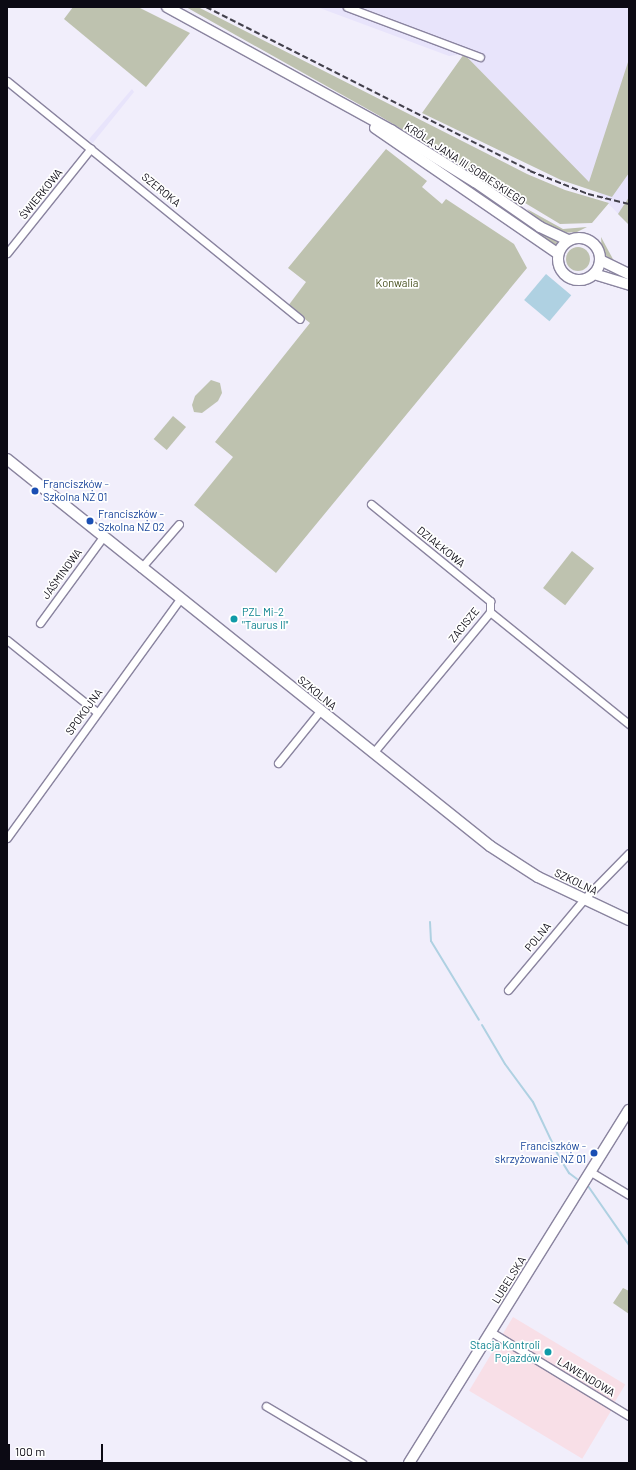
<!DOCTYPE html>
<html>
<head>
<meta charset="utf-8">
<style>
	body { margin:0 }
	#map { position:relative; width:636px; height:1470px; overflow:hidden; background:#f1eefb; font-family:Barlow,sans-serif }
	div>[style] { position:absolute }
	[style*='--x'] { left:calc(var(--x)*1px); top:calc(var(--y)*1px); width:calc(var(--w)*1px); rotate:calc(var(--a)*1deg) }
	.commercial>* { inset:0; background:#f8dfe7; transform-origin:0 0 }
	.built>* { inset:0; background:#e8e4fb }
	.green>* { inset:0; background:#bec2af; transform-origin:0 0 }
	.round { border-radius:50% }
	.water>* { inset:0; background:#afd1e2; transform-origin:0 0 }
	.stream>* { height:2px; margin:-1px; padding:0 1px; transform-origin:1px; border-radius:1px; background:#afd1e2 }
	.roads { filter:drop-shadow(1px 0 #8a849f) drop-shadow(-1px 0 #8a849f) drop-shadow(0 1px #8a849f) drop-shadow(0 -1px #8a849f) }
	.street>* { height:7px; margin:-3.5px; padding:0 3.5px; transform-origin:3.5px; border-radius:3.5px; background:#fff }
	.secondary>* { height:10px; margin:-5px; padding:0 5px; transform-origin:5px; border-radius:5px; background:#fff }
	.secondary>.ring { margin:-5px; padding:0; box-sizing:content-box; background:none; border:10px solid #fff; border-radius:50% }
	.rail>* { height:2px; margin-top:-1px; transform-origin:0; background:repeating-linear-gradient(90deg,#42404b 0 6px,transparent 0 9px) }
	.dots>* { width:11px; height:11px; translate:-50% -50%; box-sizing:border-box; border:2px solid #fff; border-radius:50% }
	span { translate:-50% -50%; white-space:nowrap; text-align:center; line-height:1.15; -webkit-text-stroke:3.5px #fff; paint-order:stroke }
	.street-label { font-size:11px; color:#0c0a14 }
	.park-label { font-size:11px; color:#47501e }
	.transit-label { font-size:11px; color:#164399 }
	.left { translate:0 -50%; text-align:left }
	.right { translate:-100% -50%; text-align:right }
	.culture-label { font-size:11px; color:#0d838f }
	.frame { position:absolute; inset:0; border:8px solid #0c0a14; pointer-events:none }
	.scale { position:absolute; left:8px; top:1444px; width:95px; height:18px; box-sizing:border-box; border:2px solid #0c0a14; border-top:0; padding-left:5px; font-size:12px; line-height:14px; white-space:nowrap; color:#0c0a14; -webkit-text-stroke:3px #fff; paint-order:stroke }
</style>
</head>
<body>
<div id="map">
	<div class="commercial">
		<div style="left:513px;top:1317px;width:131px;height:21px;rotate:31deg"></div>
		<div style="left:499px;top:1341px;width:132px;height:58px;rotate:31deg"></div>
	</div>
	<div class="built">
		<div style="clip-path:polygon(317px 7px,629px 7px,629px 225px,464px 54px,449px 56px)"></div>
		<div style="clip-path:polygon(132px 89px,134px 92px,92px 144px,89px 139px)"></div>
	</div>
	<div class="green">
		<div style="clip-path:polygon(73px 7px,138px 7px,190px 33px,146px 87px,64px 19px)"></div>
		<div style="clip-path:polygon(186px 7px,198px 7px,527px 174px,565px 190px,609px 203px,592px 223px,560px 224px,378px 115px)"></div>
		<div style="clip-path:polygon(464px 54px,589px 182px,629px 59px,629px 173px,612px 197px,561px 180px,422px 113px)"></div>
		<div style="clip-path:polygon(404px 142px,492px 200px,560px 244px,558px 247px)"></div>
		<div style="clip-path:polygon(386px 149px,427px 181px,422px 187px,442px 204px,446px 199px,514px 244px,527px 268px,276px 573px,194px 505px,233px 457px,215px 442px,310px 323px,288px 306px,306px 282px,288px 268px)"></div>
		<div style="clip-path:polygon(629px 197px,629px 225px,618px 214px)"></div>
		<div style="clip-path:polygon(527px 209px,563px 229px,587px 227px,577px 232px,562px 233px,540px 223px)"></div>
		<div style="clip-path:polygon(601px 237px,614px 261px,613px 262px,602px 252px)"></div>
		<div class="round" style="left:566px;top:247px;width:24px;height:24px"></div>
		<div style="clip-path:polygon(211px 380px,220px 383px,222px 393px,218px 401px,202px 413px,194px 412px,192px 405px,195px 396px)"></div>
		<div style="left:173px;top:416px;width:17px;height:30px;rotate:40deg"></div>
		<div style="left:572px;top:551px;width:28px;height:47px;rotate:38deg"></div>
		<div style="clip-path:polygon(623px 1288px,629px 1291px,629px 1314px,613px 1303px)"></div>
	</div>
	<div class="water">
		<div style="left:546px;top:274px;width:33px;height:34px;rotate:40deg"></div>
	</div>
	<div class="stream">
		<div style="--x:430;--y:922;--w:19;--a:87"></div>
		<div style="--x:431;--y:941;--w:92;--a:58.7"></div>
		<div style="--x:482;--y:1025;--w:45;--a:59.5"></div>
		<div style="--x:505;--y:1064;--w:47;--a:53.6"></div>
		<div style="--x:533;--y:1102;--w:61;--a:64.7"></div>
		<div style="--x:559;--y:1157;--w:19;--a:58"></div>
		<div style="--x:569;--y:1173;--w:10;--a:37"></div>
		<div style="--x:588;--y:1186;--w:72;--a:55.2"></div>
	</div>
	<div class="roads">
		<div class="street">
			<div style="--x:347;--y:7;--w:142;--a:20.6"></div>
			<div style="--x:7;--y:81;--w:377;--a:39.1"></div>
			<div style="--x:7;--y:253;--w:134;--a:-51.3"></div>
			<div style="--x:371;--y:504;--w:154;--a:39.2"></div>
			<div style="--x:490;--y:601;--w:11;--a:90"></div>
			<div style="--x:141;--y:568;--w:58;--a:-49.2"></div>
			<div style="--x:40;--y:623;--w:107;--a:-53.8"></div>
			<div style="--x:7;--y:640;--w:115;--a:38.7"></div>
			<div style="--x:373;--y:753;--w:183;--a:-50.3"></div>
			<div style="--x:490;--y:612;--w:179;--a:38.9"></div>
			<div style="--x:278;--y:763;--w:67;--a:-51.1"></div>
			<div style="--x:7;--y:838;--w:295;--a:-54.1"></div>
			<div style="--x:508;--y:990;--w:119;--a:-50.1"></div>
			<div style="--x:584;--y:899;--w:64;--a:-45.6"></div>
			<div style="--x:591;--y:1172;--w:44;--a:31.2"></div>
			<div style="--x:491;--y:1332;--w:162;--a:31.3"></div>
			<div style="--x:266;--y:1406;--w:112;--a:30.7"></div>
		</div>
		<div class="secondary">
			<div style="--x:167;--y:7;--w:256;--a:28.8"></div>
			<div style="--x:391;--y:130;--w:99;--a:31.8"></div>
			<div style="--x:475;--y:182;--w:79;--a:34.7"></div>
			<div style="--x:540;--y:227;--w:31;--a:25"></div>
			<div style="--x:375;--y:128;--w:222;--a:34.5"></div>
			<div class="ring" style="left:558px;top:238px;width:32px;height:32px"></div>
			<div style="--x:600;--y:260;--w:32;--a:26"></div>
			<div style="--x:594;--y:274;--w:37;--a:17"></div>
			<div style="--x:7;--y:459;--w:619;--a:38.7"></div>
			<div style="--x:490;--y:846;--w:57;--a:32.9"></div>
			<div style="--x:538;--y:877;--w:101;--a:25.3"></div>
			<div style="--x:409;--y:1463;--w:416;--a:-58.1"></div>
		</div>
	</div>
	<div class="rail">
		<div style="--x:206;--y:7;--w:363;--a:26.8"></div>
		<div style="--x:530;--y:171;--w:62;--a:21.6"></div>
		<div style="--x:588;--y:194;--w:42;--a:13.7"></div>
	</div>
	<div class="dots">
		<div style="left:35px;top:491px;background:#1a4fb4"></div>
		<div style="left:90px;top:521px;background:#1a4fb4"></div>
		<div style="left:234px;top:619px;background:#0f9aa8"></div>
		<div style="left:594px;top:1153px;background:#1a4fb4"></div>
		<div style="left:548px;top:1352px;background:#0f9aa8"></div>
	</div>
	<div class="street-label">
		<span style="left:465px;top:164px;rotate:33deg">KRÓLA JANA III SOBIESKIEGO</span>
		<span style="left:161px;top:190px;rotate:39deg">SZEROKA</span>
		<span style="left:41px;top:194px;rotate:-51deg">ŚWIERKOWA</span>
		<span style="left:441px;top:547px;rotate:39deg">DZIAŁKOWA</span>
		<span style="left:62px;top:574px;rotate:-54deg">JAŚMINOWA</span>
		<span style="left:464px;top:625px;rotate:-51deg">ZACISZE</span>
		<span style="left:317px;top:693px;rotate:39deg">SZKOLNA</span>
		<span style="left:84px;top:712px;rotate:-54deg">SPOKOJNA</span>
		<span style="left:576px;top:882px;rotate:25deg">SZKOLNA</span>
		<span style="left:538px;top:937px;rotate:-50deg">POLNA</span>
		<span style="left:509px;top:1280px;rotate:-58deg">LUBELSKA</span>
		<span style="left:586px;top:1377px;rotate:31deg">LAWENDOWA</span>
	</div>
	<div class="park-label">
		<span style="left:397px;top:283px">Konwalia</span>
	</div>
	<div class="transit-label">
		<span class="left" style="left:43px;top:491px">Franciszków -<br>Szkolna NŻ 01</span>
		<span class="left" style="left:98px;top:521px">Franciszków -<br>Szkolna NŻ 02</span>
		<span class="right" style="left:586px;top:1153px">Franciszków -<br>skrzyżowanie NŻ 01</span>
	</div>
	<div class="culture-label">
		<span class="left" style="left:242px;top:619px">PZL Mi-2<br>"Taurus II"</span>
		<span class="right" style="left:540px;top:1352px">Stacja Kontroli<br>Pojazdów</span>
	</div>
	<div class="frame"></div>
	<div class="scale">100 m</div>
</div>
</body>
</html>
